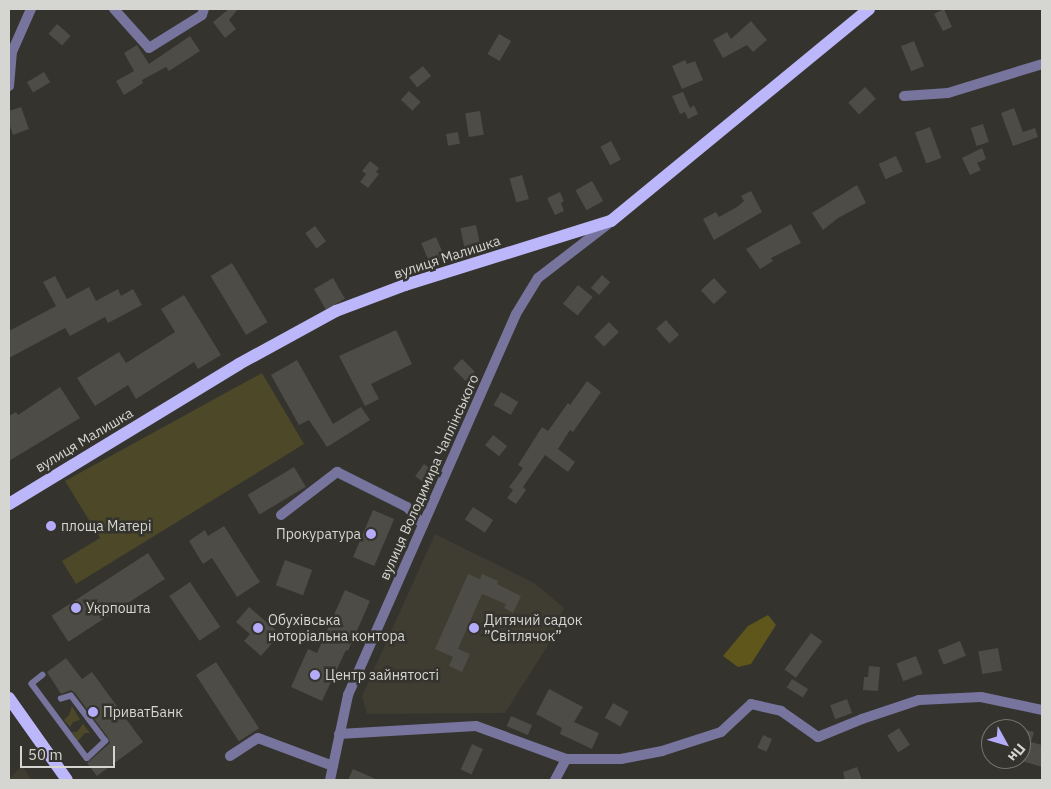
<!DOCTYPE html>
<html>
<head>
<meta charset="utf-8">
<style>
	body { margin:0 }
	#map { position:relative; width:1051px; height:789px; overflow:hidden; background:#34332d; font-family:"IBM Plex Sans",sans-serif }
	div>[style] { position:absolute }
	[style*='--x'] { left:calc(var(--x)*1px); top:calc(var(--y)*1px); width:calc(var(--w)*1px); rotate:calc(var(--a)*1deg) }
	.built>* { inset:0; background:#3f3d31 }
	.green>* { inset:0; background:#4c4828 }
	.water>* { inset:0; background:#5f561b }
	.building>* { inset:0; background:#4d4c46; transform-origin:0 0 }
	.service>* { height:5.5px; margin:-2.75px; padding:0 2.75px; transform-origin:2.75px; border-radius:2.75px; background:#77749d }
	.minor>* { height:10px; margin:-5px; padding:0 5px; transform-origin:5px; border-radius:5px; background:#77749d }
	.primary>* { height:12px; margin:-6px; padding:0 6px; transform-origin:6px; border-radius:6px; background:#bcb7fa }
	.dots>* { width:14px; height:14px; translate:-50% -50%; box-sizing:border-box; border:2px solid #34332d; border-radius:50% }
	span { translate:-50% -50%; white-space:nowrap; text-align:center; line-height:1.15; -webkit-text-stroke:5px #34332d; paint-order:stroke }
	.street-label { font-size:14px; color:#d5d5d1 }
	.poi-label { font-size:14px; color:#d5d5d1 }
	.left { translate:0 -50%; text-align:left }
	.right { translate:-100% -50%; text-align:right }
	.frame { position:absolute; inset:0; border:10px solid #d5d5d1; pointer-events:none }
	.north { position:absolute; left:981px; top:719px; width:50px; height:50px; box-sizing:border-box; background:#34332d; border:1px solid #74746f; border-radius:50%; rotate:129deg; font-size:14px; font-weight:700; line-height:20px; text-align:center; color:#d5d5d1 }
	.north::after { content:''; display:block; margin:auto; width:18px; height:22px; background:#b4acf9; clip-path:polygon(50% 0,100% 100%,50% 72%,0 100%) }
	.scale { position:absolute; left:20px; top:746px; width:95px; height:22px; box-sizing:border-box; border:2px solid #d5d5d1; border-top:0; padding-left:6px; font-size:15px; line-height:18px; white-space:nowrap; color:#d5d5d1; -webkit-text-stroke:4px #34332d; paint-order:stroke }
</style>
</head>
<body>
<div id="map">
	<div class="built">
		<div style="clip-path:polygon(435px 534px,534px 583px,564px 608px,547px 647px,505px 713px,367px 714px,362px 696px)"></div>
		<div style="clip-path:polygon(22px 766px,32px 780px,9px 780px,9px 778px)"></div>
	</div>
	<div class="green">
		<div style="clip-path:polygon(262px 373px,304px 444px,76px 584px,62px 561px,100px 538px,65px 481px)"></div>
		<div style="clip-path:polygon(72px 706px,80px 720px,73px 722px,70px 727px,64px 720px,69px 715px)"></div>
		<div style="clip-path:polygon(83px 724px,90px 733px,85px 733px,78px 741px,72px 732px,77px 732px)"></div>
	</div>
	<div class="water">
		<div style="clip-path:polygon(768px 615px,776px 625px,751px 664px,738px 667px,723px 656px,748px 626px)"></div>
	</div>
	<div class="building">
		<div style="clip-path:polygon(229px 9px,238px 9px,229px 20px,236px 29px,225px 38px,213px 22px)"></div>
		<div style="clip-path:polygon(944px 9px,952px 27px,943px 31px,934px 14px)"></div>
		<div style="clip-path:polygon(751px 21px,767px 40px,753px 52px,747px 45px,723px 58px,713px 40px,727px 32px,731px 39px)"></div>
		<div style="left:57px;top:24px;width:18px;height:13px;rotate:41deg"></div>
		<div style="left:499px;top:34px;width:14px;height:23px;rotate:30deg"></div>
		<div style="clip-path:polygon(190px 36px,200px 51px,169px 71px,166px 67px,142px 80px,143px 83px,124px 95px,116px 81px,134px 71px,124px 53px,137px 45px,149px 64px)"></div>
		<div style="left:914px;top:41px;width:27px;height:14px;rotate:68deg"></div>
		<div style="clip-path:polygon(685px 60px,687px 64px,695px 61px,703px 80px,682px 89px,672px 66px)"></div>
		<div style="left:423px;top:66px;width:13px;height:18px;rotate:51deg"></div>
		<div style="left:44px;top:72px;width:12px;height:20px;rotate:59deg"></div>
		<div style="left:865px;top:87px;width:16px;height:23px;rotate:47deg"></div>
		<div style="left:409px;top:91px;width:16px;height:12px;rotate:43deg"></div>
		<div style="clip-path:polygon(683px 92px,690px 108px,694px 105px,698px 114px,688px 119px,685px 112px,680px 114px,672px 96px)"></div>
		<div style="clip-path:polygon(21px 107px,29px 129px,13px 135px,9px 123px,9px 111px)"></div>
		<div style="clip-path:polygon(1014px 108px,1023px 132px,1035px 128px,1038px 137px,1013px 146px,1001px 113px)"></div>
		<div style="left:480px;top:111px;width:24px;height:15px;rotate:81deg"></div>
		<div style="left:983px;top:124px;width:19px;height:13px;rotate:72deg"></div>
		<div style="left:930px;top:127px;width:33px;height:16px;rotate:70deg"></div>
		<div style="left:458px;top:132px;width:12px;height:12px;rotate:81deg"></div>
		<div style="left:611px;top:141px;width:21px;height:12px;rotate:62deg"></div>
		<div style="clip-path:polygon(982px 148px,986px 159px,977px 163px,981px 170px,970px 175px,962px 158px)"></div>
		<div style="left:896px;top:156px;width:17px;height:19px;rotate:66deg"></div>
		<div style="clip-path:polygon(370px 161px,379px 168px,376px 172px,379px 174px,368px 188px,360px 182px,366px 174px,362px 171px)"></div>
		<div style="left:522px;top:175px;width:25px;height:13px;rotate:74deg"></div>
		<div style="left:592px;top:181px;width:23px;height:19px;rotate:61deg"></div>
		<div style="clip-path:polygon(857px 185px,866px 203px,838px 218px,823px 230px,812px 213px)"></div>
		<div style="clip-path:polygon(751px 191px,762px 212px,714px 240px,703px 219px,716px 212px,719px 217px,737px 207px,744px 201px,741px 196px)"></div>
		<div style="clip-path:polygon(560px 192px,564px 201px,561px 203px,564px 211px,555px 215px,547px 198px)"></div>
		<div style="clip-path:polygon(791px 224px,801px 243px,771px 258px,773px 261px,760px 269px,746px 249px)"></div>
		<div style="left:476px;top:225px;width:24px;height:16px;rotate:78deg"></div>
		<div style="left:315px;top:226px;width:19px;height:12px;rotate:54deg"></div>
		<div style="left:436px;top:237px;width:21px;height:16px;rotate:67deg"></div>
		<div style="left:232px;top:263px;width:69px;height:25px;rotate:59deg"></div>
		<div style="left:602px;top:275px;width:11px;height:17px;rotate:41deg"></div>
		<div style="clip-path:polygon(55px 276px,67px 299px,89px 287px,96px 301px,118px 289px,121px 296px,133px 289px,142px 305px,108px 323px,105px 317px,70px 336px,65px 328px,9px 358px,9px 331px,56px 306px,43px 282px)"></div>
		<div style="left:333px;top:278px;width:24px;height:22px;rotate:60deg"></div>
		<div style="left:714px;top:278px;width:19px;height:18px;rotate:47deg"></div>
		<div style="left:578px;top:285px;width:19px;height:24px;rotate:39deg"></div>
		<div style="clip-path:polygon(184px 295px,221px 355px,198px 369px,194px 362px,136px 399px,128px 385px,95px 406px,77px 378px,119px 352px,126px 363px,175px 332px,161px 309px)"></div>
		<div style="left:666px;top:320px;width:20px;height:13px;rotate:49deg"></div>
		<div style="left:609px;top:322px;width:14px;height:21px;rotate:45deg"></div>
		<div style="clip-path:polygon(396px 330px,412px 364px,371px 384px,379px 399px,365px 406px,339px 356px)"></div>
		<div style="left:462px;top:359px;width:18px;height:13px;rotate:45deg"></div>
		<div style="clip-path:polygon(297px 360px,333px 424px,361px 407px,370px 420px,327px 447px,309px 420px,299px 425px,271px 375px)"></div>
		<div style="clip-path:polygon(587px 381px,601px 392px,573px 432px,570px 430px,558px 449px,575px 462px,568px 472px,545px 455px,523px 487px,526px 490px,516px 504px,507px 498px,513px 490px,509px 487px,523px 468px,518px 465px,542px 427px,548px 431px,568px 403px,570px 405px)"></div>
		<div style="clip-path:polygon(60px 387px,80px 418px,9px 461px,9px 416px,16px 412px,18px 415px)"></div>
		<div style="left:501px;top:392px;width:20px;height:15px;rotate:30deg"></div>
		<div style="left:493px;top:435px;width:18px;height:13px;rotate:38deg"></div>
		<div style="left:424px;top:464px;width:17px;height:15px;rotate:36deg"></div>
		<div style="left:294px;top:467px;width:23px;height:54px;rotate:59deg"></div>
		<div style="left:473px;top:507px;width:24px;height:15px;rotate:33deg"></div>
		<div style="left:373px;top:510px;width:23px;height:51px;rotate:23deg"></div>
		<div style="clip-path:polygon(224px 526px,260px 582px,237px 597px,212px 558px,203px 564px,189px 541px,205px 530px,208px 536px)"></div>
		<div style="left:148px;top:553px;width:31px;height:115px;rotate:57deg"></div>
		<div style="left:285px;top:560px;width:29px;height:27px;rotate:20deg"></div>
		<div style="clip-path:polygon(468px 574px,480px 579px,482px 574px,498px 581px,497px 584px,521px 596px,513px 613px,504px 608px,506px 604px,482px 594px,458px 649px,470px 654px,462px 672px,449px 666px,453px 657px,435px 649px)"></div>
		<div style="left:190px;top:582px;width:54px;height:25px;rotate:56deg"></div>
		<div style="clip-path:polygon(345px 590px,370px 601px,348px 651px,346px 650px,322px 701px,291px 687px,308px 649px,317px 653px)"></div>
		<div style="clip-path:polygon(249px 607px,280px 634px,261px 656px,244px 641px,250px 634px,236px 622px)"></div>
		<div style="left:811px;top:633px;width:14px;height:45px;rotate:36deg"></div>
		<div style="left:960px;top:641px;width:16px;height:24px;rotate:68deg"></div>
		<div style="left:998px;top:648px;width:23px;height:20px;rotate:80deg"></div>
		<div style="left:916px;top:656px;width:19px;height:21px;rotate:69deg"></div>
		<div style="clip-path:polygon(66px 658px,82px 679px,92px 672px,143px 742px,97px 776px,87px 763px,110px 743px,109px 739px,75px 693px,71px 690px,61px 694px,47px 672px)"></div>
		<div style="left:216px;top:662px;width:79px;height:24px;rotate:57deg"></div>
		<div style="clip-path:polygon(869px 666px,880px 667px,878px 691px,863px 690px,864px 677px,868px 677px)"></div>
		<div style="left:792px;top:679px;width:19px;height:10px;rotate:32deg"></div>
		<div style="clip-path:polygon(549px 689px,583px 707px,574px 722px,599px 733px,592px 749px,560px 734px,562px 728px,536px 714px)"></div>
		<div style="left:847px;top:699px;width:15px;height:18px;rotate:70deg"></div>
		<div style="left:613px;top:703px;width:18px;height:17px;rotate:29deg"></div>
		<div style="left:511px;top:716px;width:23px;height:11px;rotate:23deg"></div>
		<div style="left:899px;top:728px;width:20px;height:14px;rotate:57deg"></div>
		<div style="clip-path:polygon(1021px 729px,1034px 732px,1031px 742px,1042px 745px,1042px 767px,1022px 761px,1026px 745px,1021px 743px)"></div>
		<div style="left:763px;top:735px;width:10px;height:14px;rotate:24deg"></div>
		<div style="left:472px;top:744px;width:12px;height:28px;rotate:24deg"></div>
		<div style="clip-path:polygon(857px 767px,862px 780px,845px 780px,843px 772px)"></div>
		<div style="clip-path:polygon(353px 769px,378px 780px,348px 780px)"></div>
	</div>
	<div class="service">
		<div style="--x:43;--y:675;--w:14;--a:141"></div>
		<div style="--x:32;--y:684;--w:92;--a:53.4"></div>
		<div style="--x:87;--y:758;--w:25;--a:-43"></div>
		<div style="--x:105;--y:741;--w:56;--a:-127.1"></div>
		<div style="--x:71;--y:696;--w:10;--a:163"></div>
	</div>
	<div class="minor">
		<div style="--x:114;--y:9;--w:52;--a:48.1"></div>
		<div style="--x:149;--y:48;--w:62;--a:-31.9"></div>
		<div style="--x:202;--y:15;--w:6;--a:-72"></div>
		<div style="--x:9;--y:86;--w:34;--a:-85"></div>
		<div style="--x:12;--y:52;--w:47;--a:-66.2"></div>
		<div style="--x:904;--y:96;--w:44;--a:-3.9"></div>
		<div style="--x:948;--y:93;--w:98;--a:-17.1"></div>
		<div style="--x:281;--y:515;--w:71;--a:-37.5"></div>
		<div style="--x:337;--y:472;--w:78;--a:26.6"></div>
		<div style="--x:407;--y:507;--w:24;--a:48"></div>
		<div style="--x:339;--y:734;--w:137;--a:-3.3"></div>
		<div style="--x:476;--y:726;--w:96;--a:20.1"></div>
		<div style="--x:566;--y:759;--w:55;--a:0"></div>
		<div style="--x:621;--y:759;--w:42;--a:-11"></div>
		<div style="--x:662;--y:751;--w:62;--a:-17.9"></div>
		<div style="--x:721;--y:732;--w:41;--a:-43"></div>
		<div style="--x:751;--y:704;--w:31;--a:13"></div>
		<div style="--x:781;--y:711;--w:45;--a:35.1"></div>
		<div style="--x:818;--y:737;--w:48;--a:-22.2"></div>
		<div style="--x:862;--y:719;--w:60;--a:-18.4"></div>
		<div style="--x:919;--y:700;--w:62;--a:-2.8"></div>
		<div style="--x:981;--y:697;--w:62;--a:12"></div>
		<div style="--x:230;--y:756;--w:33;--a:-33"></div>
		<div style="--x:258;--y:738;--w:80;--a:20.5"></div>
		<div style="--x:330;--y:780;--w:87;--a:-78"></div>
		<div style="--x:348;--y:695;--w:416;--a:-66.2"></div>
		<div style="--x:516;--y:314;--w:42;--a:-58.6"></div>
		<div style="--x:538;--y:278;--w:88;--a:-37.6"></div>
		<div style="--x:555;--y:780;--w:24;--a:-62"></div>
	</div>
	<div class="primary">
		<div style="--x:9;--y:504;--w:269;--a:-31.3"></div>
		<div style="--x:239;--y:364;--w:111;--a:-28.7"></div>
		<div style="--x:336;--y:311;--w:74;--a:-20.6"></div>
		<div style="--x:405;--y:285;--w:216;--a:-17.3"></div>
		<div style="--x:611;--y:221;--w:334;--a:-39.4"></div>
		<div style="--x:9;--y:698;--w:100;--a:54.7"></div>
	</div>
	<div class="dots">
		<div style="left:51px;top:526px;background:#b4acf9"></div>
		<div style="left:371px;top:534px;background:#b4acf9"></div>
		<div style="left:76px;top:608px;background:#b4acf9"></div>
		<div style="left:258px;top:628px;background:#b4acf9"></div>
		<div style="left:474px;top:628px;background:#b4acf9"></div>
		<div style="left:315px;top:675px;background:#b4acf9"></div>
		<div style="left:93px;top:712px;background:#b4acf9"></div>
	</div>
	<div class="street-label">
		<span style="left:447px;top:257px;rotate:-18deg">вулиця Малишка</span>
		<span style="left:84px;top:440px;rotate:-31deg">вулиця Малишка</span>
		<span style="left:429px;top:477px;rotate:-66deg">вулиця Володимира Чаплінського</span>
	</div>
	<div class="poi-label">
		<span class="left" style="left:61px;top:526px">площа Матері</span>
		<span class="right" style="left:361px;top:534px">Прокуратура</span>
		<span class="left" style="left:86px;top:608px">Укрпошта</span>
		<span class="left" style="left:268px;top:628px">Обухівська<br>ноторіальна контора</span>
		<span class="left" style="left:484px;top:628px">Дитячий садок<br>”Світлячок”</span>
		<span class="left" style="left:325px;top:675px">Центр зайнятості</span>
		<span class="left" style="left:103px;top:712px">ПриватБанк</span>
	</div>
	<div class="frame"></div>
	<div class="north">Пн</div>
	<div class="scale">50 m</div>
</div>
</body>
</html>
